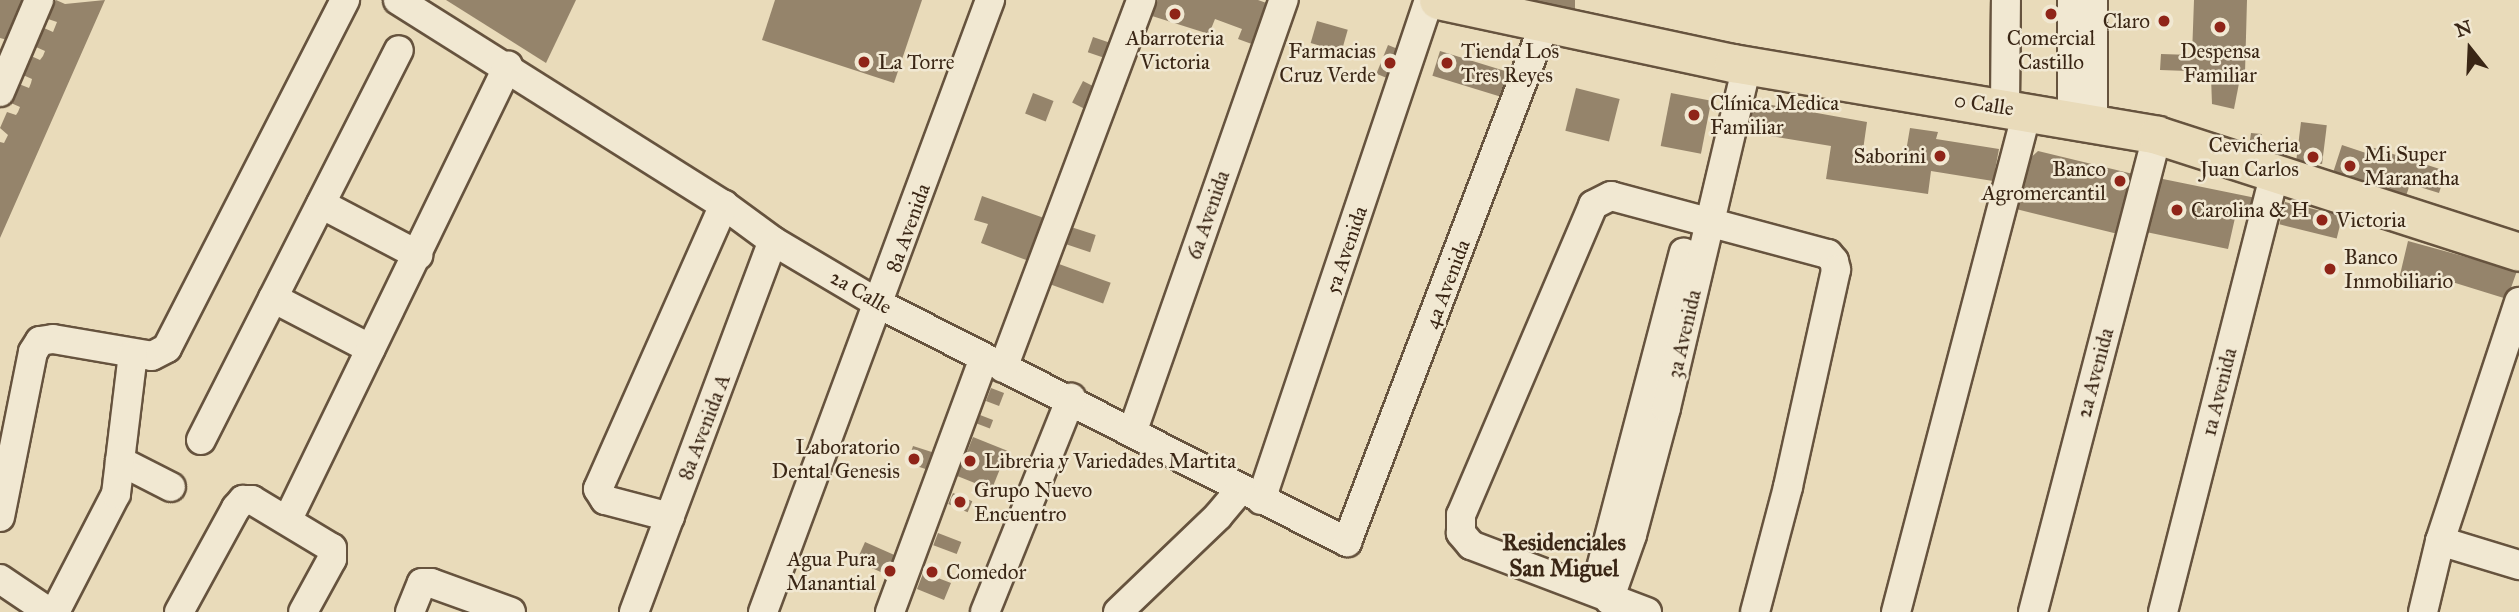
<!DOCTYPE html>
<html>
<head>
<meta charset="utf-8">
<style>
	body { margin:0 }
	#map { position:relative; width:2519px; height:612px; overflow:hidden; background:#e9dbba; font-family:"IM FELL Great Primer",serif }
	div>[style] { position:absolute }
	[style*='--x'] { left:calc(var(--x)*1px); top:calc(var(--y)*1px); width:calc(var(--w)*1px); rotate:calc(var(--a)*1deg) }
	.building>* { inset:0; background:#95846b; transform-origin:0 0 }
	.roads { filter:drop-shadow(2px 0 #66533e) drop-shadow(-2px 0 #66533e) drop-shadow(0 2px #66533e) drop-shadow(0 -2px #66533e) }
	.minor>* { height:28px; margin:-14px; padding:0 14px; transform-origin:14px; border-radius:14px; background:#f1e8d2 }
	.major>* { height:37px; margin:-18.5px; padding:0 18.5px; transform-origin:18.5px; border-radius:18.5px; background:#e9dbba }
	.dots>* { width:19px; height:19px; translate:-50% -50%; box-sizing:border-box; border:4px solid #f1e8d2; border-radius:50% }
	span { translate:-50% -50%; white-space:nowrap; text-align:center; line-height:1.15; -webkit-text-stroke:5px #f1e8d2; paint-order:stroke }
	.poi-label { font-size:21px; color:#3a2615 }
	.right { translate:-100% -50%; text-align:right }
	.left { translate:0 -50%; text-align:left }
	.street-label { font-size:21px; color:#3a2615 }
	.neighbourhood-label { font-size:23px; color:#3a2615; font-weight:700 }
	.north { position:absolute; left:2435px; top:14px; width:70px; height:70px; -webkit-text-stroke:5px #f1e8d2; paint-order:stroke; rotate:342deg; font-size:19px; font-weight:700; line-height:28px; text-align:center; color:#3a2615 }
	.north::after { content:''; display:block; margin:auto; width:24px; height:32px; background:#3a2615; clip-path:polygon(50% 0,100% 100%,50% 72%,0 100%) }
</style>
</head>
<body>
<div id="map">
	<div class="building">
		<div style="clip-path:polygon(0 0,27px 0,15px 42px,0 38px)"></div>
		<div style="clip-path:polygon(56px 0,65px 4px,105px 0,0 238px,0 142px,4px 143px,8px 135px,0 128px,7px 112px,16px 115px,18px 112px,20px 107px,11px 103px,19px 84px,29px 88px,31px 83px,32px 79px,23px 75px,31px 56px,40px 60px,43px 56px,45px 51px,36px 47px,44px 28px,53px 32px,57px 22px,48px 19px)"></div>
		<div style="clip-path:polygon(446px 0,576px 0,546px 63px)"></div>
		<div style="clip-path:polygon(775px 0,922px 0,894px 83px,762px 40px)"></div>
		<div style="clip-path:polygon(1158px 0,1258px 0,1275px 6px,1260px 47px,1238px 39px,1242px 29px,1215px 19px,1209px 34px,1152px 16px)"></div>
		<div style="clip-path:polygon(1502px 0,1575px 0,1575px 13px)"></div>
		<div style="clip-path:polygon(2194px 0,2247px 0,2245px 73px,2160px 70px,2161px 54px,2192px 55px)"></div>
		<div style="left:1317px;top:21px;width:32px;height:23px;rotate:16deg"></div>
		<div style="left:1093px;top:37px;width:21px;height:16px;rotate:19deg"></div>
		<div style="left:1388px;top:45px;width:16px;height:31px;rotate:22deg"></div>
		<div style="left:1440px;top:51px;width:80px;height:26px;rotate:17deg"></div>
		<div style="clip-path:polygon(2211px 77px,2240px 78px,2234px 109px,2212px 104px)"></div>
		<div style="left:1083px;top:81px;width:16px;height:24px;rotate:27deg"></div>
		<div style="left:1576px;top:88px;width:45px;height:44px;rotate:14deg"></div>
		<div style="left:1033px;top:93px;width:22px;height:22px;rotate:21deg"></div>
		<div style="left:1671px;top:93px;width:41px;height:54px;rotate:11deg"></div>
		<div style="clip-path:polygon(1750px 101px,1867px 122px,1862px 157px,1904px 163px,1910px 128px,1938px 132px,1936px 139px,1999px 149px,1993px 181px,1931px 171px,1928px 194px,1826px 179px,1831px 146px,1752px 133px,1755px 119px,1747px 118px)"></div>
		<div style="left:2301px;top:122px;width:26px;height:39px;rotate:7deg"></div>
		<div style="clip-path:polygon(2251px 133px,2262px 134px,2259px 148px,2249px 147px)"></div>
		<div style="clip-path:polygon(2342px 145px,2369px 154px,2371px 147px,2446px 171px,2439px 193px,2410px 184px,2404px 202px,2331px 179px)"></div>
		<div style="clip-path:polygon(2038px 151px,2133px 174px,2118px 234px,2016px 209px,2028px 160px)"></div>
		<div style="clip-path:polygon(2158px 178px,2256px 198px,2254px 212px,2237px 209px,2228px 249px,2146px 232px)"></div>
		<div style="clip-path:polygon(982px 196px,1044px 218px,1029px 261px,981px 243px,988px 224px,974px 220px)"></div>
		<div style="left:2285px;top:202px;width:59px;height:23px;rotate:14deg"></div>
		<div style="left:1071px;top:227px;width:26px;height:18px;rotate:18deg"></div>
		<div style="clip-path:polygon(2408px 241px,2517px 271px,2507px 299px,2436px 277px,2433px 288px,2399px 279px)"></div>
		<div style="left:1059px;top:264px;width:55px;height:22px;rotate:20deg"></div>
		<div style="left:991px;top:388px;width:14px;height:14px;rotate:21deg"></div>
		<div style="left:980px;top:415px;width:14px;height:9px;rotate:21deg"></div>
		<div style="left:973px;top:437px;width:37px;height:42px;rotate:22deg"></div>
		<div style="left:913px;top:446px;width:23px;height:18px;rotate:18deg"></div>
		<div style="left:953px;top:493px;width:21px;height:12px;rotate:23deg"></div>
		<div style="left:938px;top:533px;width:25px;height:13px;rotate:21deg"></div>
		<div style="left:865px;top:542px;width:39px;height:21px;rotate:24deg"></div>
		<div style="clip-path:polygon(926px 566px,941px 571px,938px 578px,951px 583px,944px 600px,917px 589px)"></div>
	</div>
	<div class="roads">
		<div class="minor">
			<div style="--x:398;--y:0;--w:385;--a:32.2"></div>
			<div style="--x:724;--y:205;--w:61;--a:36.3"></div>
			<div style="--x:773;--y:241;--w:126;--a:30.7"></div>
			<div style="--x:881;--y:305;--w:523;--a:26.96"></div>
			<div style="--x:1347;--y:542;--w:553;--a:-69.14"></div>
			<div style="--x:0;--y:92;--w:100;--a:-67"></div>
			<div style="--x:2005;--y:108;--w:108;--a:-89.5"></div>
			<div style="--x:2072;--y:119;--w:119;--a:-90"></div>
			<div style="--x:2093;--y:122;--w:122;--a:-90"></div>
			<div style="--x:321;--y:204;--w:110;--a:27.7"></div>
			<div style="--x:273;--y:298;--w:110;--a:27.5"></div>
			<div style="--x:1003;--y:368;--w:393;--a:-69.4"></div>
			<div style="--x:1133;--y:430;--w:456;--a:-70.7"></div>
			<div style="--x:201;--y:440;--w:437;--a:-63.1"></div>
			<div style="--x:120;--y:461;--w:57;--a:27"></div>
			<div style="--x:1261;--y:500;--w:527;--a:-71.43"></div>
			<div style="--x:0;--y:517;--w:168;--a:-78.7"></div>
			<div style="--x:33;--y:352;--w:13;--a:-58"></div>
			<div style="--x:40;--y:341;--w:13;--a:-9"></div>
			<div style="--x:53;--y:339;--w:100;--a:9.7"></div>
			<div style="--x:152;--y:356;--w:17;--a:-28"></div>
			<div style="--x:167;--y:348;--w:391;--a:-62.9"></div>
			<div style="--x:670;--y:517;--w:67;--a:-165.3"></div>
			<div style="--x:605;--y:500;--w:13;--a:-122"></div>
			<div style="--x:598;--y:489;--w:311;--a:-66.1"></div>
			<div style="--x:288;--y:519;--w:504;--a:-64.1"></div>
			<div style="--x:2440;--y:541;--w:83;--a:16.9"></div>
			<div style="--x:0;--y:579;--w:59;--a:34"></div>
			<div style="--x:1595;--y:591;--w:350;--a:-75.3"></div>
			<div style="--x:1609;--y:600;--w:69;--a:-70.5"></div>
			<div style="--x:1632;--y:535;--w:131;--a:-75"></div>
			<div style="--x:1666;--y:408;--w:352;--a:-76.7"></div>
			<div style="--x:55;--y:612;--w:133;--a:-62.7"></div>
			<div style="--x:116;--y:494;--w:141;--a:-83.1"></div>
			<div style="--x:179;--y:612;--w:119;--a:-61.3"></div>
			<div style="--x:236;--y:508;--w:11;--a:-49"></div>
			<div style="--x:243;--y:500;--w:9;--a:0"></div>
			<div style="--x:252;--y:500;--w:93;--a:31"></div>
			<div style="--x:332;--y:548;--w:11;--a:90"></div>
			<div style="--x:332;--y:559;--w:60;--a:118.7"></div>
			<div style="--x:410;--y:612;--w:31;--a:-68"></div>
			<div style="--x:422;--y:583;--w:9;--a:0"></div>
			<div style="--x:431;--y:583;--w:85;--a:19.9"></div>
			<div style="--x:634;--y:612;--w:396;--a:-69.5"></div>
			<div style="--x:763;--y:612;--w:653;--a:-69.65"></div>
			<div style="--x:890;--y:612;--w:269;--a:-69.7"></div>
			<div style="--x:985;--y:612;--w:231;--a:-68.1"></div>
			<div style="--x:1118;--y:612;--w:139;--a:-43.8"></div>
			<div style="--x:1218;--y:516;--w:35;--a:-50"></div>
			<div style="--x:1647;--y:612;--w:188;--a:-159.2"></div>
			<div style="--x:1471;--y:545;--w:16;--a:-130"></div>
			<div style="--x:1461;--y:533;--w:18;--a:-90"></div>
			<div style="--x:1461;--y:515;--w:337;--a:-66.9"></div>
			<div style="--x:1593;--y:205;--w:20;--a:-27"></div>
			<div style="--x:1611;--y:196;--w:225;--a:15"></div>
			<div style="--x:1828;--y:254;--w:9;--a:49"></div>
			<div style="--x:1834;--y:261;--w:9;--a:77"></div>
			<div style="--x:1836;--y:270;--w:222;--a:102.5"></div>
			<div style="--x:1788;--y:487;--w:129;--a:104.8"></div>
			<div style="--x:1896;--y:612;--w:517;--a:-75.32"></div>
			<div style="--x:2033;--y:612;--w:493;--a:-75.4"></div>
			<div style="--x:2163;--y:612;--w:455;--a:-75.7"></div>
			<div style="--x:2423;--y:612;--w:73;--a:-76.5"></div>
			<div style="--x:2440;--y:541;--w:252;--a:-71.7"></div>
		</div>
		<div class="major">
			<div style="--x:1438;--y:0;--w:302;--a:12.1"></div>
			<div style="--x:1733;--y:63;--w:430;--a:9.6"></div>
			<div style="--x:2157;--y:135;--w:380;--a:17.9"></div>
		</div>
	</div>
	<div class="dots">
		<div style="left:1175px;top:14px;background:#8f2418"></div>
		<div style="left:2051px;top:14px;background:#8f2418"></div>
		<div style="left:2164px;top:21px;background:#8f2418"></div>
		<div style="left:2220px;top:27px;background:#8f2418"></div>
		<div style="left:864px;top:62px;background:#8f2418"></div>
		<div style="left:1390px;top:63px;background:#8f2418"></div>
		<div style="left:1447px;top:63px;background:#8f2418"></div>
		<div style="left:1694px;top:115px;background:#8f2418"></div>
		<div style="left:1940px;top:156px;background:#8f2418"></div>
		<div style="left:2313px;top:157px;background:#8f2418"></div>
		<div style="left:2350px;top:166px;background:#8f2418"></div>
		<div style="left:2120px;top:181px;background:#8f2418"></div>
		<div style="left:2177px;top:210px;background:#8f2418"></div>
		<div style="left:2322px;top:220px;background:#8f2418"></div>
		<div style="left:2330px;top:269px;background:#8f2418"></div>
		<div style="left:914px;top:459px;background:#8f2418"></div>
		<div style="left:970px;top:461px;background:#8f2418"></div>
		<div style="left:960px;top:502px;background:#8f2418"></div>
		<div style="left:890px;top:571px;background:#8f2418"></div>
		<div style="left:932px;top:572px;background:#8f2418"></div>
	</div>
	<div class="poi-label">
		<span class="right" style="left:2150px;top:21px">Claro</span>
		<span style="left:1175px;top:50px">Abarroteria<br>Victoria</span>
		<span style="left:2051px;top:50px">Comercial<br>Castillo</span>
		<span class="right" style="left:1376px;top:63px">Farmacias<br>Cruz Verde</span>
		<span class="left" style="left:1461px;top:63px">Tienda Los<br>Tres Reyes</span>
		<span style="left:2220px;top:63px">Despensa<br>Familiar</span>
		<span class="left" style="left:878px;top:62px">La Torre</span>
		<span class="left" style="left:1710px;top:115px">Clínica Medica<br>Familiar</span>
		<span class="right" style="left:2299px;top:157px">Cevicheria<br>Juan Carlos</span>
		<span class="left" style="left:2364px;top:166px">Mi Super<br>Maranatha</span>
		<span class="right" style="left:1926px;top:156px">Saborini</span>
		<span class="right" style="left:2106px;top:181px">Banco<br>Agromercantil</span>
		<span class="left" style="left:2191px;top:210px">Carolina &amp; H</span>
		<span class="left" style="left:2336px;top:220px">Victoria</span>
		<span class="left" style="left:2344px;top:269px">Banco<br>Inmobiliario</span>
		<span class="right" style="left:900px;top:459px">Laboratorio<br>Dental Genesis</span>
		<span class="left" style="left:984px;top:461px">Libreria y Variedades Martita</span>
		<span class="left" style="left:974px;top:502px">Grupo Nuevo<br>Encuentro</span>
		<span class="right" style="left:876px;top:571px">Agua Pura<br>Manantial</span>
		<span class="left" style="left:946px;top:572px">Comedor</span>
	</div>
	<div class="street-label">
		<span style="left:1984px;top:104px;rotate:9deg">0 Calle</span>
		<span style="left:1208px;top:215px;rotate:-71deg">6a Avenida</span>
		<span style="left:908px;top:228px;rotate:-70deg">8a Avenida</span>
		<span style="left:1346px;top:250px;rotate:-71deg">5a Avenida</span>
		<span style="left:1447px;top:284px;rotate:-69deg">4a Avenida</span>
		<span style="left:861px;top:292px;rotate:30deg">2a Calle</span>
		<span style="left:1684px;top:334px;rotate:-77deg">3a Avenida</span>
		<span style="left:2095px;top:373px;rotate:-75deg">2a Avenida</span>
		<span style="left:2219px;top:392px;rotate:-76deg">1a Avenida</span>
		<span style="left:704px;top:427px;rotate:-69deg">8a Avenida A</span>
	</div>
	<div class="neighbourhood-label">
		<span style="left:1564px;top:555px">Residenciales<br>San Miguel</span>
	</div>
	<div class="north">N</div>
</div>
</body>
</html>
